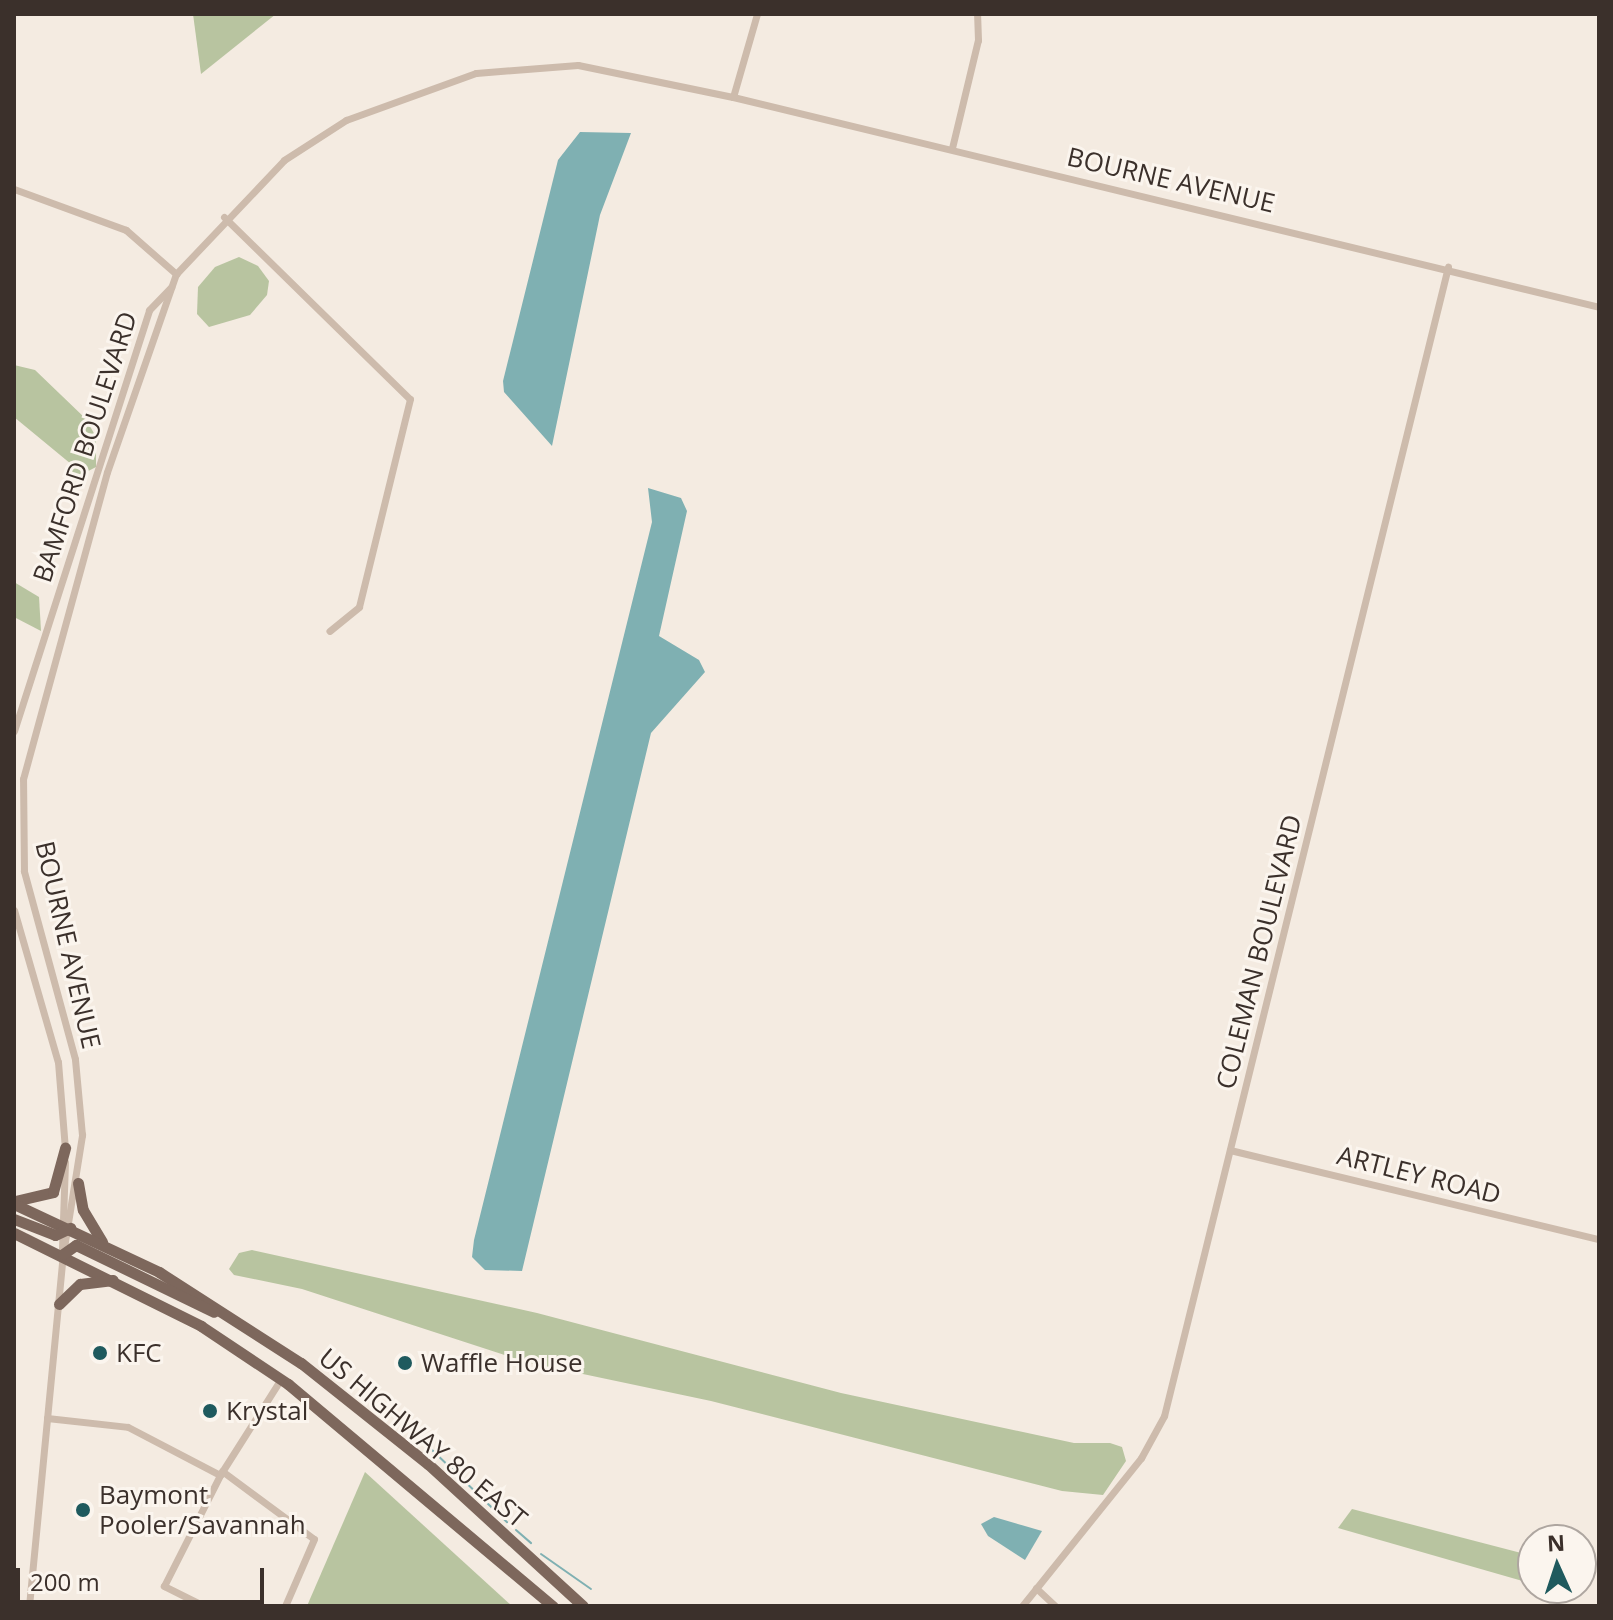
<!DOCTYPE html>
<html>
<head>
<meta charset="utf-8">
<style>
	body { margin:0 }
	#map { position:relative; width:1613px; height:1620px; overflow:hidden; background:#f4ebe1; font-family:"Open Sans",sans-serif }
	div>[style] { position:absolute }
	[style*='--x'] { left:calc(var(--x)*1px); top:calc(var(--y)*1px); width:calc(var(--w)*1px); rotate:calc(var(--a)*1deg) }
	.green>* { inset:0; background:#b8c4a0 }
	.water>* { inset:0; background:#7fb0b2 }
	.stream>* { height:2px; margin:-1px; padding:0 1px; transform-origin:1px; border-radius:1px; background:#7fb0b2 }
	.street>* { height:7px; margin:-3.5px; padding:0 3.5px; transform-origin:3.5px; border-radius:3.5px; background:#cdbbac }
	.primary>* { height:11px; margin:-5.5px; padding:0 5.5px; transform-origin:5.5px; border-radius:5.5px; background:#7d675c }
	.dots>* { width:22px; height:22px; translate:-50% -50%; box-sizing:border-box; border:4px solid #fbf5ee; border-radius:50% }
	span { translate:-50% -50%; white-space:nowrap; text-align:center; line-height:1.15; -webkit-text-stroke:6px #fbf5ee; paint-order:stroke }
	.street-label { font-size:26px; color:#3b302b }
	.poi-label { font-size:26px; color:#3b302b }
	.left { translate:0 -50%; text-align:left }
	.frame { position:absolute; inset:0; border:16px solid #3b302b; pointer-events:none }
	.north { position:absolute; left:1517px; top:1524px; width:80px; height:80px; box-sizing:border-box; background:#fbf5ee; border:2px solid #aea6a0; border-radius:50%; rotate:357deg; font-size:22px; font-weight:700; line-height:32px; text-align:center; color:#3b302b }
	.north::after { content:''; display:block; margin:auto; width:28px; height:36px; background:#1f5a5e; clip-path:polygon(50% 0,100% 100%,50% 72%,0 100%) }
	.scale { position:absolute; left:16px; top:1568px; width:248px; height:36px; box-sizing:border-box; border:4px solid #3b302b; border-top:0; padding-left:10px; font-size:24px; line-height:28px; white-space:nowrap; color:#3b302b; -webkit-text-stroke:6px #fbf5ee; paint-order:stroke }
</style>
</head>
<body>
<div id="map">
	<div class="green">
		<div style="clip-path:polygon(193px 14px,276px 14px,201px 74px)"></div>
		<div style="clip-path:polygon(239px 257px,258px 266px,269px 281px,267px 295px,250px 315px,209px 327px,197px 314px,198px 287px,215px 267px)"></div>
		<div style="clip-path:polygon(14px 365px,35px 370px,86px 419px,96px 437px,96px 467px,73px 479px,71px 464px,14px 417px)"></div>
		<div style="clip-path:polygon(14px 582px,39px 597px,41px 631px,14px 617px)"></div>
		<div style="clip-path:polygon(252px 1250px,537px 1313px,841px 1393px,1074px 1443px,1110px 1443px,1122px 1447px,1126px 1461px,1103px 1495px,1062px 1491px,711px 1401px,526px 1362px,302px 1289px,234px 1275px,229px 1269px,239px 1253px)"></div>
		<div style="clip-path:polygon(365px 1472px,512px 1606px,307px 1606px)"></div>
		<div style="clip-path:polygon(1352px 1509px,1533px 1556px,1533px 1584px,1338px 1528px)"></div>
	</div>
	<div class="water">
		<div style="clip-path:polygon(580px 132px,631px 133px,600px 215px,552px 446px,504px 392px,503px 381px,558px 160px)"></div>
		<div style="clip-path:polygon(648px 488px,681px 498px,687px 511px,659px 636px,699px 660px,705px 672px,651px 733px,522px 1271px,485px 1270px,472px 1257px,474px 1240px,652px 522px)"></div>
		<div style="clip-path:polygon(994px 1517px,1042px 1531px,1025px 1560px,988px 1536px,981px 1524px)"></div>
	</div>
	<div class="stream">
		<div style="--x:430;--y:1448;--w:107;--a:43.9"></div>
		<div style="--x:516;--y:1530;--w:20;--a:41"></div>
		<div style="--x:541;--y:1554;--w:61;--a:35"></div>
	</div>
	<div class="street">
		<div style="--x:733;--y:97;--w:891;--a:13.63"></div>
		<div style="--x:952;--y:148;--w:111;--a:-76.5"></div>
		<div style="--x:978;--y:40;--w:26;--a:-92"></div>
		<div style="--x:14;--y:189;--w:119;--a:20.1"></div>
		<div style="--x:126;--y:230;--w:67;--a:41.3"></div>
		<div style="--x:224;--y:217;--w:260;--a:44.4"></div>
		<div style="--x:410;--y:399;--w:214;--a:103.8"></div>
		<div style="--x:359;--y:607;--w:38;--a:141"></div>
		<div style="--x:14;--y:731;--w:442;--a:-72.2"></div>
		<div style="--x:149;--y:310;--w:32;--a:-46"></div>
		<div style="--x:14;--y:910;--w:158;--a:73.9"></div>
		<div style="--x:58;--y:1062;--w:87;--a:85.4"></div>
		<div style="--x:1230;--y:1150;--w:380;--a:13.6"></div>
		<div style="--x:62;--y:1248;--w:86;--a:-88"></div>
		<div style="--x:47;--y:1418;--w:81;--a:6.3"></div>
		<div style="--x:128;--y:1427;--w:104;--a:27.6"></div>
		<div style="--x:222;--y:1471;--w:114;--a:36.5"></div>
		<div style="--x:314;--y:1539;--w:73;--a:113.4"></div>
		<div style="--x:1036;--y:1588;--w:26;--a:43"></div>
		<div style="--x:29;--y:1606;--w:354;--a:-84.5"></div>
		<div style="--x:63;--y:1254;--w:121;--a:-80.9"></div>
		<div style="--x:82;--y:1135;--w:76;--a:-95.3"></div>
		<div style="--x:75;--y:1059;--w:195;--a:-105.2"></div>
		<div style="--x:24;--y:871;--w:92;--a:-90.6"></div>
		<div style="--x:23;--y:779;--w:318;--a:-74.7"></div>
		<div style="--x:107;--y:472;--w:210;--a:-70.8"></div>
		<div style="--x:176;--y:274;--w:157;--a:-46.5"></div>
		<div style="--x:284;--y:160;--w:74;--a:-32.8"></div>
		<div style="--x:346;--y:120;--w:138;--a:-19.9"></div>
		<div style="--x:476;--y:73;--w:102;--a:-4.5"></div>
		<div style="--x:578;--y:65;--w:158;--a:11.7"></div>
		<div style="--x:733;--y:97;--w:86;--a:-73.9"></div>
		<div style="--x:204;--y:1606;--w:45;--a:-153.4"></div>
		<div style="--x:164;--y:1586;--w:124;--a:-63.2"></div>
		<div style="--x:220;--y:1475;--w:114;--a:-57.6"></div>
		<div style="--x:1022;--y:1606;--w:190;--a:-51.2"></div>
		<div style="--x:1141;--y:1458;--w:48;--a:-61.3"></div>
		<div style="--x:1164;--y:1416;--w:1184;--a:-76.12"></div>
	</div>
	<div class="primary">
		<div style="--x:78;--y:1183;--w:27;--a:80"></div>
		<div style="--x:83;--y:1210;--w:37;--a:59"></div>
		<div style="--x:15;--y:1201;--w:39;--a:-13"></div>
		<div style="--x:53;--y:1192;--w:46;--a:-74.7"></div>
		<div style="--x:14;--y:1204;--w:160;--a:25.1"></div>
		<div style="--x:159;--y:1272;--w:169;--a:32.7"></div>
		<div style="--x:301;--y:1363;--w:162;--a:38.5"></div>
		<div style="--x:428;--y:1464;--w:210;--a:42.5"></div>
		<div style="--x:14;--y:1219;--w:44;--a:21.3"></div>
		<div style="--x:55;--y:1235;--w:17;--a:-25"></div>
		<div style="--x:14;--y:1233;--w:209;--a:26.4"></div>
		<div style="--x:201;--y:1326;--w:105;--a:33.7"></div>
		<div style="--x:288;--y:1384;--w:346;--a:40"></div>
		<div style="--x:63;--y:1254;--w:16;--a:-35"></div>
		<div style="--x:76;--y:1245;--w:153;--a:25.9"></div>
		<div style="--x:59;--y:1304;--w:29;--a:-44"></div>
		<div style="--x:80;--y:1284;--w:33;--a:-7"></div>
	</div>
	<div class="dots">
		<div style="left:100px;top:1353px;background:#1f5a5e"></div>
		<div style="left:405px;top:1363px;background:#1f5a5e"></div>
		<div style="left:210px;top:1411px;background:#1f5a5e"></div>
		<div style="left:83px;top:1510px;background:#1f5a5e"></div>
	</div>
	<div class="street-label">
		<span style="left:1171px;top:180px;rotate:13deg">BOURNE AVENUE</span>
		<span style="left:85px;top:447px;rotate:-72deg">BAMFORD BOULEVARD</span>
		<span style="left:68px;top:945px;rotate:77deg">BOURNE AVENUE</span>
		<span style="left:1259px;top:952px;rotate:-76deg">COLEMAN BOULEVARD</span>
		<span style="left:1419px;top:1175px;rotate:14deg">ARTLEY ROAD</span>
		<span style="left:423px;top:1438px;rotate:40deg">US HIGHWAY 80 EAST</span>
	</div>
	<div class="poi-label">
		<span class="left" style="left:116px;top:1353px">KFC</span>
		<span class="left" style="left:421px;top:1363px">Waffle House</span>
		<span class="left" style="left:226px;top:1411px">Krystal</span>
		<span class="left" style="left:99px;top:1510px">Baymont<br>Pooler/Savannah</span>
	</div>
	<div class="frame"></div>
	<div class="north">N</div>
	<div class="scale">200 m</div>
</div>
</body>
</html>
